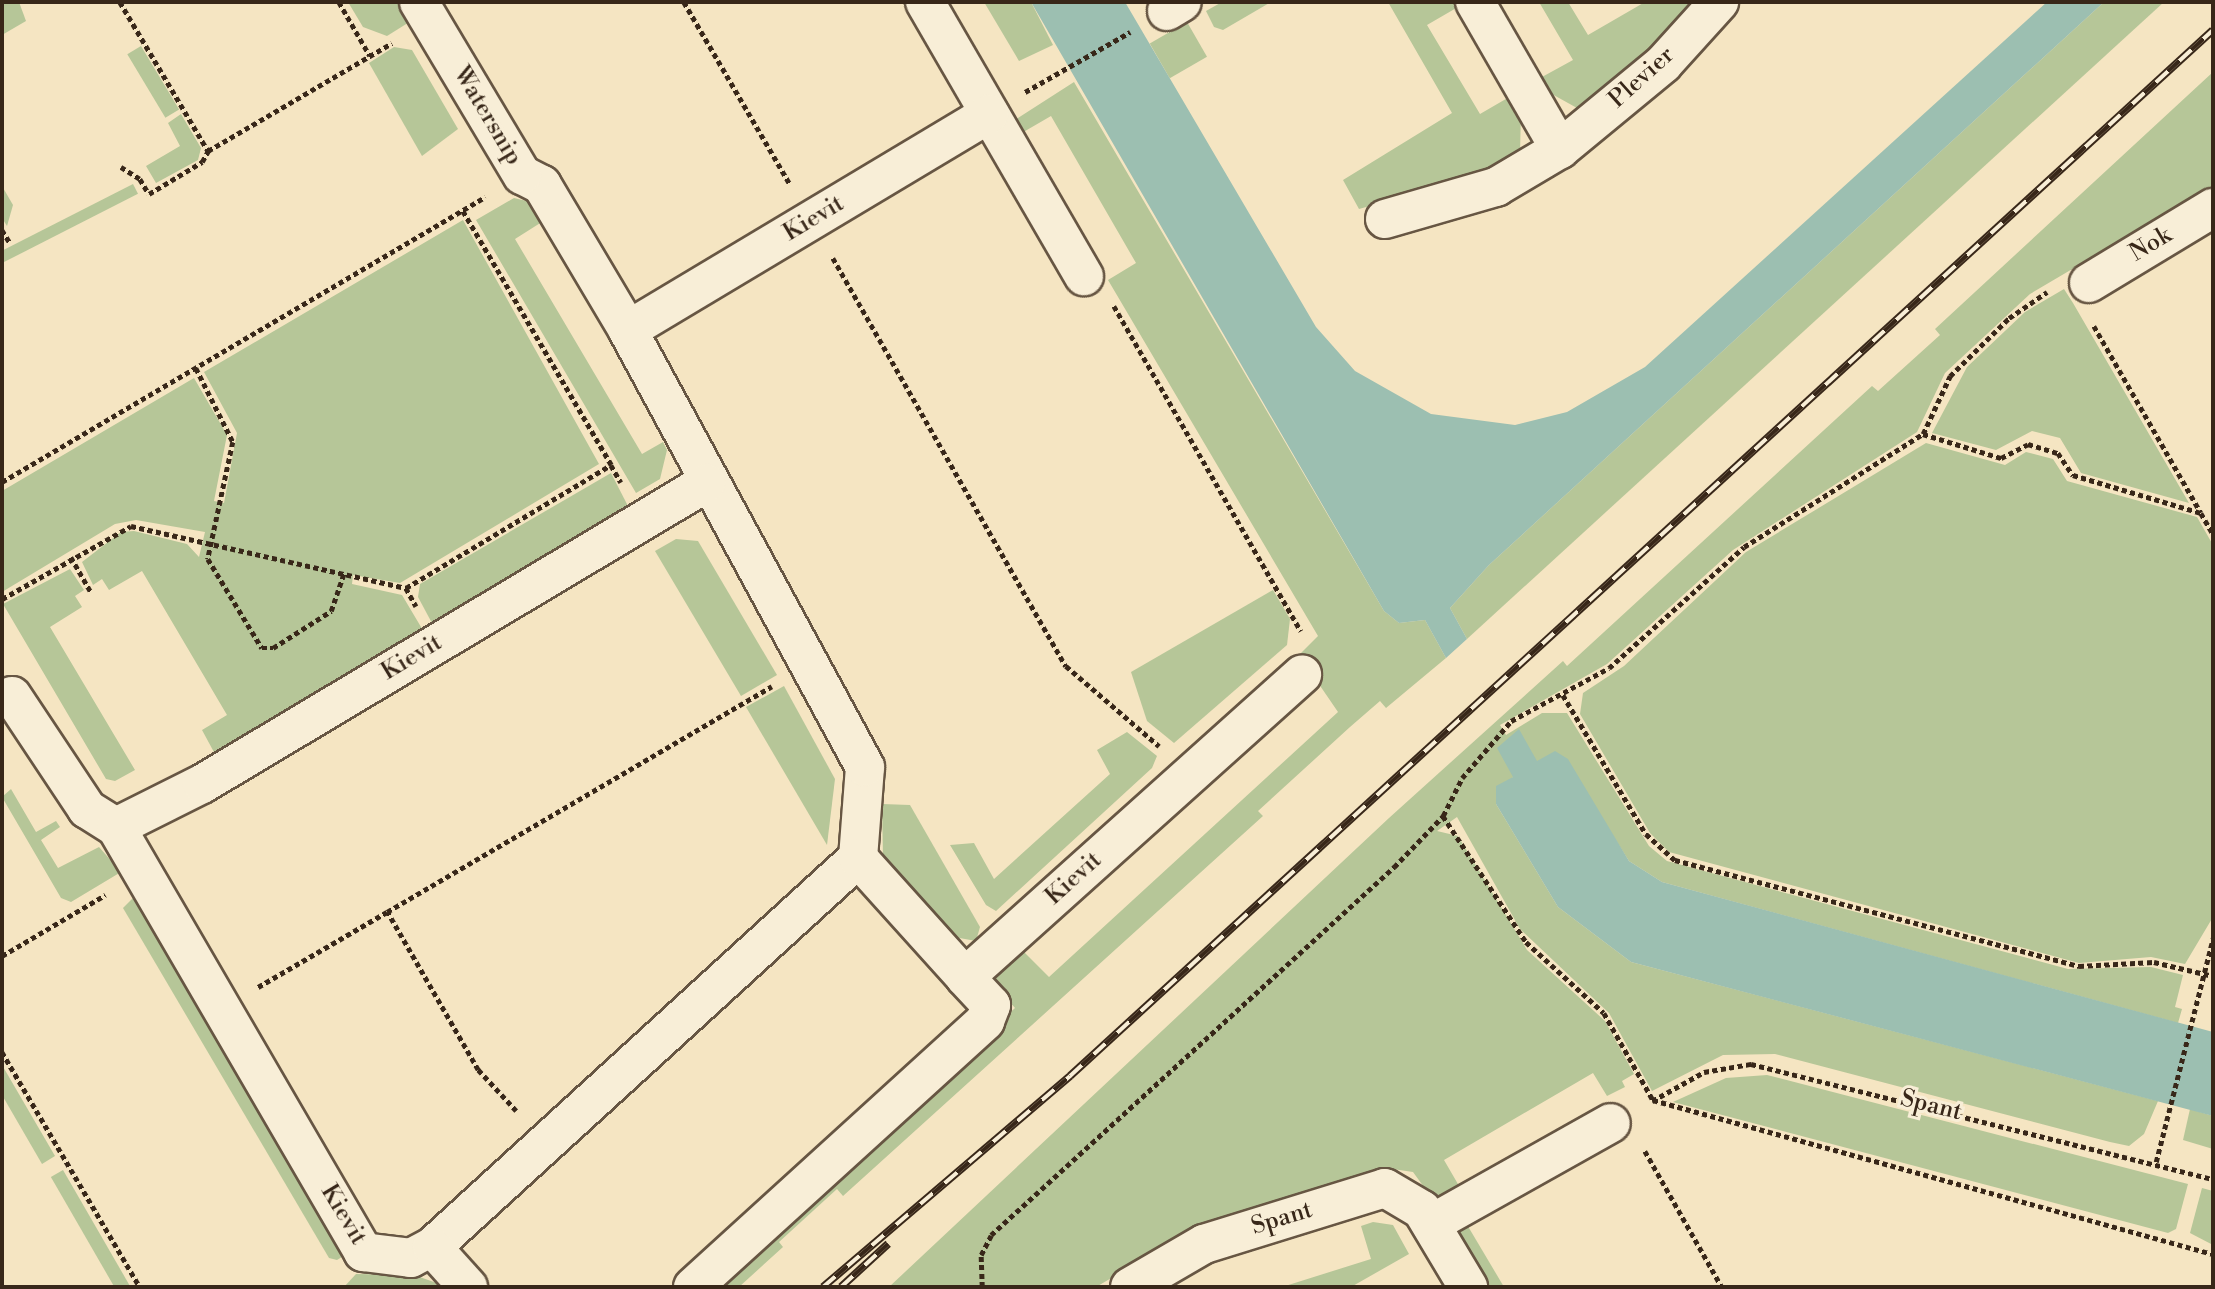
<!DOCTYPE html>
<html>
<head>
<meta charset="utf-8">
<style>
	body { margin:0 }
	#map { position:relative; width:2215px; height:1289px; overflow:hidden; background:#f5e5c2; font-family:"Libre Bodoni",serif }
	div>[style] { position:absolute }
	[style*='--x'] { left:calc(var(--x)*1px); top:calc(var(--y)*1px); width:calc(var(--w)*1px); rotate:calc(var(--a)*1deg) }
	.green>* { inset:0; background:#b6c698; transform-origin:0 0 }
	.water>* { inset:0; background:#9cbfb1 }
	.path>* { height:4.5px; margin-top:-2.25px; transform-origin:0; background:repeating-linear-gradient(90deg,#382719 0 5px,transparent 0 8.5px) }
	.roads { filter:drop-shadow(2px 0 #675643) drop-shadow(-2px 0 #675643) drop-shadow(0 2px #675643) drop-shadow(0 -2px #675643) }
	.minor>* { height:38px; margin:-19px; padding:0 19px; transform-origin:19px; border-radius:19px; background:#f8eed7 }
	.rail>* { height:8px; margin-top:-4px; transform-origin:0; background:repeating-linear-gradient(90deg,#f8eed7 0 16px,#382719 0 32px); box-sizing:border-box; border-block:2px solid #382719 }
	span { translate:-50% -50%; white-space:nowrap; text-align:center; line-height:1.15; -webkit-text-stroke:6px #f8eed7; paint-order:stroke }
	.street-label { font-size:24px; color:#382719 }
	.frame { position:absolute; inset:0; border:4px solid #382719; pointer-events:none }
</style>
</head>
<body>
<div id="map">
	<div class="green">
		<div style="clip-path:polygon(2px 2px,19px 2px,26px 21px,2px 35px)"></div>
		<div style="clip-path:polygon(348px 2px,400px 2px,411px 21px,387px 36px,363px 27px)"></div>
		<div style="clip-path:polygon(984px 2px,1031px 2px,1053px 45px,1019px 61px)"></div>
		<div style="clip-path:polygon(1222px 2px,1271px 2px,1223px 30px,1214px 27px,1206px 11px)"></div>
		<div style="clip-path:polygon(1388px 2px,1455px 2px,1458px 7px,1427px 25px,1480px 114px,1511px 96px,1521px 112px,1520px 153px,1484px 174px,1359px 209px,1343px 180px,1452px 113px)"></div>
		<div style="clip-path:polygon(1539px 2px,1568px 2px,1588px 35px,1645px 2px,1696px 2px,1586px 113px,1550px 93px,1542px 77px,1573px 60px)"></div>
		<div style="clip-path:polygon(2104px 2px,2164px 2px,1467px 639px,1450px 608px,1489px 565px)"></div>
		<div style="left:1187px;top:22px;width:40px;height:43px;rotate:60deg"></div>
		<div style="left:141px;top:46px;width:74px;height:16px;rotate:59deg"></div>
		<div style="clip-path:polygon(394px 47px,412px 50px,458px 129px,422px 156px,369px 63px)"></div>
		<div style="clip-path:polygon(2213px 72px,2213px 186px,2030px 294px,1945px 373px,1917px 432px,1733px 550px,1607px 664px,1500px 725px,1506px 735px,1542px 713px,1567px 713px,1649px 846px,1667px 861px,2068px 969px,2151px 967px,2183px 975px,2175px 1007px,2182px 1009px,2178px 1023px,1662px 882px,1629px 861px,1605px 823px,1537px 762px,1513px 777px,1496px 804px,1558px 907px,1631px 962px,2158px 1101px,2144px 1134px,2129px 1146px,2110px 1142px,1775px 1054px,1723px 1055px,1652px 1091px,1609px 1013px,1520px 929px,1457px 817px,1437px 831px,1458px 836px,1527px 950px,1605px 1021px,1634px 1074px,1622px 1081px,1625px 1087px,1607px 1096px,1593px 1073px,1444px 1160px,1462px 1191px,1437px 1205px,1413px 1172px,1386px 1168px,1197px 1228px,1096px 1287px,889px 1287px,1389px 818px,1563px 661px,1567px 666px,1872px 386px,1878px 391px,1940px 335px,1935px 329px)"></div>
		<div style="clip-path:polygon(1074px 82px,1384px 611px,1399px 623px,1425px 620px,1446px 658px,1386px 708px,1380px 701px,1350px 727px,1258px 811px,1263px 816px,843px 1196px,837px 1189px,779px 1242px,783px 1247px,739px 1287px,710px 1287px,1015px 1008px,992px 981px,1023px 951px,1049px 977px,1338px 712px,1299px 655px,1318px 636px,1108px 280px,1136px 263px,1051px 116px,1020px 134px,1015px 120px)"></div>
		<div style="clip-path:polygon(181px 114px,201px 148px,198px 160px,156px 183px,146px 166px,180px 146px,168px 123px)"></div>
		<div style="left:133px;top:184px;width:11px;height:152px;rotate:63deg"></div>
		<div style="clip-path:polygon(2px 186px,13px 205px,7px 226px,2px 218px)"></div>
		<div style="clip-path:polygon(514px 198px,535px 203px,545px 220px,515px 239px,642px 454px,663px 442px,667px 450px,660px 479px,636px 493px,476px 220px)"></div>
		<div style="clip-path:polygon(463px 220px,599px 464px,400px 583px,353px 575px,352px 584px,402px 595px,424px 632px,215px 754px,202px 730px,227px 715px,142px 571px,109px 590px,102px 579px,93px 585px,82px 562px,121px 532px,134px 531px,187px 544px,199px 557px,205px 532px,136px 520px,115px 524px,2px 592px,2px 491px,194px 378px,227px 435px,214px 501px,224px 503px,237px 433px,204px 372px)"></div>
		<div style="clip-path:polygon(2064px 289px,2073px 303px,2189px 503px,2081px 473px,2060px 438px,2032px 431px,1996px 450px,1932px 433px,1967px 367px,2025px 312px)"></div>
		<div style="clip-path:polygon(1926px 443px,2005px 465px,2026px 452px,2053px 459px,2067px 481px,2197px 517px,2213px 545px,2213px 917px,2185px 964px,2151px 957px,2079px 963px,1669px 852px,1650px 833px,1580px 714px,1583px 693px,1624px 666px,1746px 552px)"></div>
		<div style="clip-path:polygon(611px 473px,630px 510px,433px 625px,418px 597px,420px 584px)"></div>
		<div style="clip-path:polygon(676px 539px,698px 541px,777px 675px,741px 696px,655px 551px)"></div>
		<div style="clip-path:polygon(70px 569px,84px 590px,75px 596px,82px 607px,50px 627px,135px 770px,115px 781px,106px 779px,3px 604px)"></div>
		<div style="clip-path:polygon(1273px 590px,1290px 619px,1287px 645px,1174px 743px,1147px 721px,1131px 672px)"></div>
		<div style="clip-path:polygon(784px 686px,835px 779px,827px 845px,746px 707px)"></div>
		<div style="clip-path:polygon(1127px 732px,1157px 756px,1152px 768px,996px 911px,986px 905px,950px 845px,974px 843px,994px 879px,1110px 774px,1097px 750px)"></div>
		<div style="clip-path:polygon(11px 789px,36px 832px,56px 821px,60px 827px,41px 840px,58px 868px,99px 847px,121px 872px,71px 902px,61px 898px,2px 797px)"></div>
		<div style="clip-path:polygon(882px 804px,910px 805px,980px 927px,976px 941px,954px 937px,883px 859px)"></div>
		<div style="clip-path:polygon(135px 896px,345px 1255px,337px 1260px,329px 1258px,123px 908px)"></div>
		<div style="clip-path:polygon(2px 1065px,55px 1156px,42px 1164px,2px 1095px)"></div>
		<div style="clip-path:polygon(1767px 1075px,2188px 1184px,2176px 1229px,2168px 1233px,1673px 1102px,1726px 1078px)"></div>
		<div style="clip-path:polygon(2190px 1109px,2213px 1116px,2213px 1149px,2183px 1140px)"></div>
		<div style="left:63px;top:1170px;width:135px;height:14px;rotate:60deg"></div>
		<div style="clip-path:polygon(2202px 1188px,2213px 1191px,2213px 1245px,2190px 1233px)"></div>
		<div style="clip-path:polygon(1373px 1222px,1393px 1225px,1409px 1254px,1351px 1287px,1282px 1287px,1371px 1259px,1361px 1226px)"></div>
		<div style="clip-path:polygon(1466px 1223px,1504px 1287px,1484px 1287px,1452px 1232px)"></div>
		<div style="clip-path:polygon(356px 1274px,414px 1275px,448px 1287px,344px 1287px)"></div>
	</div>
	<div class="water">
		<div style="clip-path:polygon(1031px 2px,1125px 2px,1316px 327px,1355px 371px,1431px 414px,1515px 425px,1567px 412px,1645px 367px,2047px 2px,2104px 2px,1489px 565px,1450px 608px,1467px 639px,1446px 658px,1425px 620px,1399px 623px,1384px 611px)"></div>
		<div style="clip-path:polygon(1519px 729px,1537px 761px,1555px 751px,1568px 759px,1629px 861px,1662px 882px,2213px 1032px,2213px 1116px,1631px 962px,1558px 907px,1496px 804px,1496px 786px,1513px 777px,1497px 748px)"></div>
	</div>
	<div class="path">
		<div style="--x:120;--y:2;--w:173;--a:59.4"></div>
		<div style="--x:339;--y:2;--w:62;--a:60.1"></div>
		<div style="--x:684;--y:2;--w:211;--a:59.8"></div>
		<div style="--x:1025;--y:92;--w:121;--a:-29.7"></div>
		<div style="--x:121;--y:167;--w:22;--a:32"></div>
		<div style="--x:140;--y:179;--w:17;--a:59"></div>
		<div style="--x:149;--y:194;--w:62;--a:-31.1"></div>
		<div style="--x:202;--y:162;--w:13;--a:-61"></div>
		<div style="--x:208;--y:151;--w:213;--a:-30.4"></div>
		<div style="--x:2;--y:230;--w:15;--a:58"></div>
		<div style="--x:833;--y:258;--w:470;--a:60.3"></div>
		<div style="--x:1066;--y:666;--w:123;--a:40.7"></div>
		<div style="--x:1114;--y:306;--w:375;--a:60.1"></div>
		<div style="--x:2094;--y:326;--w:215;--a:60.2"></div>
		<div style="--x:196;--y:368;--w:83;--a:63.4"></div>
		<div style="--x:233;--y:442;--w:120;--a:102.1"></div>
		<div style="--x:208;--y:559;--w:104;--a:58.8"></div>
		<div style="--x:262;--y:648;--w:11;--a:0"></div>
		<div style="--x:273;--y:648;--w:69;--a:-32.5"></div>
		<div style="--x:331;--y:611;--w:40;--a:-71.1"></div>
		<div style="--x:1923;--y:434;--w:82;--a:17.1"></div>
		<div style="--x:2001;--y:458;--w:30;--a:-27"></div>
		<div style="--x:2028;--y:444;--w:31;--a:17"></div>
		<div style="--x:2058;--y:453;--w:27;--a:56"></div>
		<div style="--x:2073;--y:475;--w:134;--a:16.5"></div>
		<div style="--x:2201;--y:513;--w:24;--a:60"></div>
		<div style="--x:611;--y:465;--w:20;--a:60"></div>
		<div style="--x:2;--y:482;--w:561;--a:-30.54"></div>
		<div style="--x:71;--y:557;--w:40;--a:60.3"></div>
		<div style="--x:406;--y:588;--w:21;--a:61"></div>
		<div style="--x:2;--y:599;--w:148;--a:-29.5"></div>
		<div style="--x:131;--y:526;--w:282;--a:12.7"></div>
		<div style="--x:406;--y:588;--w:239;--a:-31"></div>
		<div style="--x:611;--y:465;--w:295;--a:-120.3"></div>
		<div style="--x:1563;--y:695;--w:162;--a:59.2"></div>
		<div style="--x:1646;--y:834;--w:39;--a:42"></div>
		<div style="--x:1675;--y:860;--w:418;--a:14.7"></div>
		<div style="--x:2079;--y:966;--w:75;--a:-3.1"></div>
		<div style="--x:2154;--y:962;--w:61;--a:13.3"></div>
		<div style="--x:1443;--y:816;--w:151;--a:56.6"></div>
		<div style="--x:1526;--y:942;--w:105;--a:42.3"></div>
		<div style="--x:1604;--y:1013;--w:100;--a:60.6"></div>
		<div style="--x:1653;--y:1100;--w:581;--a:15.38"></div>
		<div style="--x:2;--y:956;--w:120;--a:-30.6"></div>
		<div style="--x:258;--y:987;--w:149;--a:-30.2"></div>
		<div style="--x:2;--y:1052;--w:273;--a:59.6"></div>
		<div style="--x:1652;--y:1101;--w:60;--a:-29.1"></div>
		<div style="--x:1704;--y:1072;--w:48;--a:-9.7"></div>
		<div style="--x:1751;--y:1064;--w:476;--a:14"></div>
		<div style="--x:516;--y:1111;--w:56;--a:-132.8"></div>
		<div style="--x:478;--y:1070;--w:182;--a:-119.9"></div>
		<div style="--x:387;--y:912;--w:446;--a:-30.4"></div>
		<div style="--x:1645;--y:1151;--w:156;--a:60.5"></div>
		<div style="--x:2156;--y:1162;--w:231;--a:-75.7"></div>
		<div style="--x:982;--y:1287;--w:32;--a:-92"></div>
		<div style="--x:981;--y:1255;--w:22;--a:-63"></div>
		<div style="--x:991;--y:1235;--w:546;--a:-42.4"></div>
		<div style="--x:1394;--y:867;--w:71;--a:-46.1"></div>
		<div style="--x:1443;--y:816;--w:42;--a:-63.4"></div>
		<div style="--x:1462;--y:778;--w:75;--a:-49.3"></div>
		<div style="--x:1511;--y:721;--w:111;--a:-28.4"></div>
		<div style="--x:1609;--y:668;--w:181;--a:-41.9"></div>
		<div style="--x:1744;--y:547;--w:212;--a:-32.3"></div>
		<div style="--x:1923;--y:434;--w:64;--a:-65"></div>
		<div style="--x:1950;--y:376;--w:83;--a:-44.5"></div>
		<div style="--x:2009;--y:318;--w:46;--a:-34.4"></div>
	</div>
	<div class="roads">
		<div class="minor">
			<div style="--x:925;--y:2;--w:317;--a:59.9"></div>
			<div style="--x:1475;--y:2;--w:170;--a:60"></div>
			<div style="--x:1167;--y:11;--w:17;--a:-31"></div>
			<div style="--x:1385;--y:219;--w:116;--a:-16.1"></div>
			<div style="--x:1496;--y:187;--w:74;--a:-30.7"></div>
			<div style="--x:1560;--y:149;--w:134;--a:-39.5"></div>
			<div style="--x:1663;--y:64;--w:84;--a:-47.9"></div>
			<div style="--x:2089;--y:283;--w:145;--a:-31.2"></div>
			<div style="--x:628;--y:330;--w:421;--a:-30.9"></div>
			<div style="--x:12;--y:696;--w:136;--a:56.4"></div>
			<div style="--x:87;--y:809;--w:34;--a:32"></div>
			<div style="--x:116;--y:827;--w:492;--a:59.8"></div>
			<div style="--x:363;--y:1252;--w:48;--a:7.1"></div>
			<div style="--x:411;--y:1258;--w:24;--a:-28"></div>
			<div style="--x:432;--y:1247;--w:577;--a:-42.4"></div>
			<div style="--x:858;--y:858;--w:91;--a:-85.6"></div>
			<div style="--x:865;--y:767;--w:497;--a:-118.5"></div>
			<div style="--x:628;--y:330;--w:169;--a:-120.7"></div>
			<div style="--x:542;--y:185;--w:22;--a:-153"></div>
			<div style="--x:522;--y:175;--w:201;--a:-120.8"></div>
			<div style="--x:116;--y:827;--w:96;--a:-26.6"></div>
			<div style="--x:202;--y:784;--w:587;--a:-30.85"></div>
			<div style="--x:858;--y:858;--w:160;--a:48"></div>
			<div style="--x:965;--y:977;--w:453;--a:-41.9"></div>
			<div style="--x:1431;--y:1224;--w:206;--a:-29.3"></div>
			<div style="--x:432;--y:1247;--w:54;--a:48"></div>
			<div style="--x:693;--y:1287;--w:395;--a:-42.3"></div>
			<div style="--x:985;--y:1021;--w:17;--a:-69"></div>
			<div style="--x:991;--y:1005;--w:38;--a:-133"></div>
			<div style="--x:1130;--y:1287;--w:86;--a:-30.2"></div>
			<div style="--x:1204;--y:1244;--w:189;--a:-17.2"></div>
			<div style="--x:1385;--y:1188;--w:43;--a:30.7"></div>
			<div style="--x:1422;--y:1210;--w:90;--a:59.1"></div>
		</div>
	</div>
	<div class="rail">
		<div style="--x:823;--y:1287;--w:325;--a:-40.5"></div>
		<div style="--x:1070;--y:1076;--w:1549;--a:-42.46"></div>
		<div style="--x:841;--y:1287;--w:64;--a:-42.5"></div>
	</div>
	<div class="street-label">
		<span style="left:1642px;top:78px;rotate:-42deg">Plevier</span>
		<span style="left:487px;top:116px;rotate:59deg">Watersnip</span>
		<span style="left:814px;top:219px;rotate:-31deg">Kievit</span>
		<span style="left:2151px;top:245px;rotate:-31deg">Nok</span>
		<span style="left:412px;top:658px;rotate:-31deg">Kievit</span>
		<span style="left:1074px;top:879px;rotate:-42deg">Kievit</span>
		<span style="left:1931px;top:1106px;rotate:14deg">Spant</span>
		<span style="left:343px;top:1215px;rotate:59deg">Kievit</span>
		<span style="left:1282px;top:1219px;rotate:-17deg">Spant</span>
	</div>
	<div class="frame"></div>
</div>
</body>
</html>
